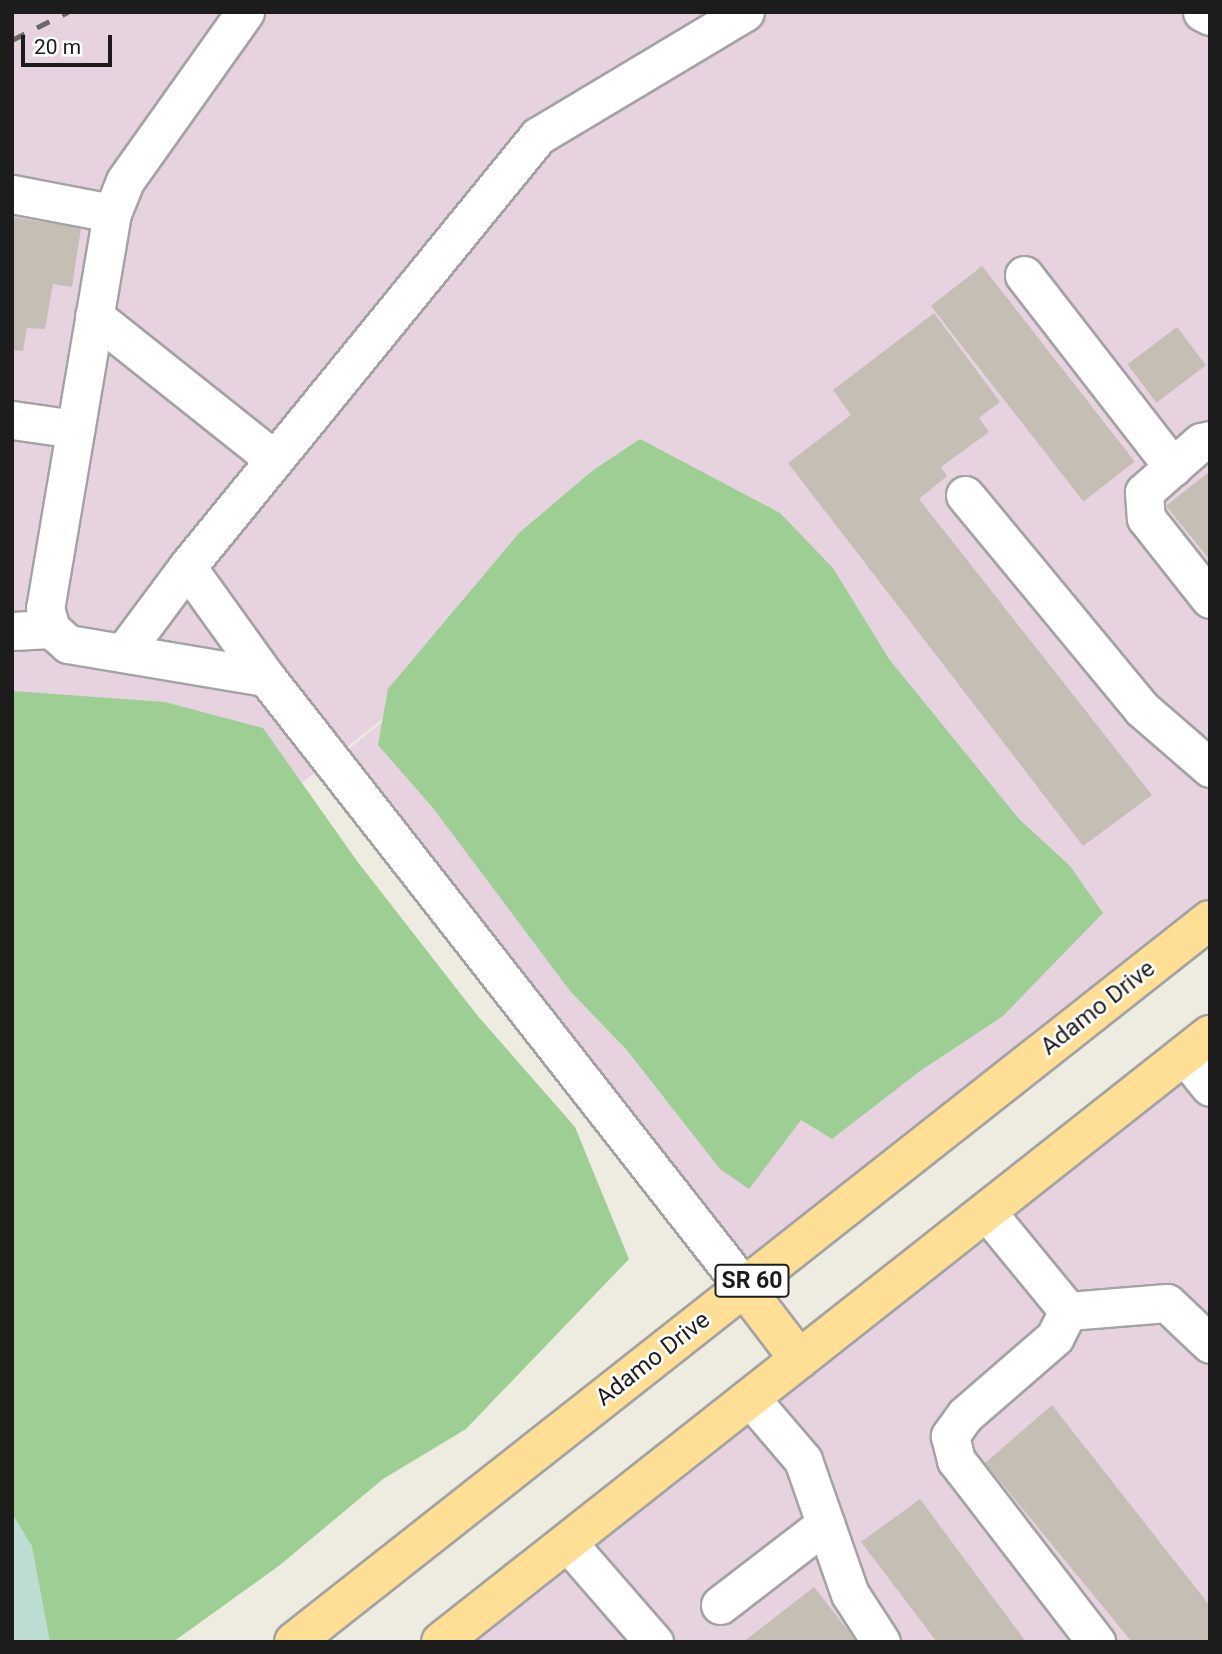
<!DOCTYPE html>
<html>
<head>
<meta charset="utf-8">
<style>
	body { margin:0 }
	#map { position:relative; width:1222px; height:1654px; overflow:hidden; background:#eeebe1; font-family:Roboto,sans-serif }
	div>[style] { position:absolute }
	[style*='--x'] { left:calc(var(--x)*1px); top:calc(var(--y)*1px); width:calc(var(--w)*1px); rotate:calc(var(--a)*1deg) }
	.industrial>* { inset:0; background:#e7d2e0 }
	.forest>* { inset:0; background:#9dce94 }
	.wetland>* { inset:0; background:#bddcd2 }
	.building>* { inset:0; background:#c5beb4; transform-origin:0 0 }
	.roads { filter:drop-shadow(2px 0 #a3a3a3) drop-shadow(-2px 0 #a3a3a3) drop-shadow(0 2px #a3a3a3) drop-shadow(0 -2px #a3a3a3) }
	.minor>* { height:37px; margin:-18.5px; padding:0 18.5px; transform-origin:18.5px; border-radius:18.5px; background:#fff }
	.major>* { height:38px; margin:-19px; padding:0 19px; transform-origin:19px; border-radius:19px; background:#fedf95 }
	.rail>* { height:5px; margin-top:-2.5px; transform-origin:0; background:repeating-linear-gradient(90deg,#6a6a6a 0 14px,transparent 0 28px) }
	span { translate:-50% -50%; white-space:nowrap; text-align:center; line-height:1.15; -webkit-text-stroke:5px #fff; paint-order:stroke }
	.shield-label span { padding:2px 5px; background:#fff; border:2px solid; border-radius:5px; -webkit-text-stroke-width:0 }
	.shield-label { font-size:23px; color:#1c1c1c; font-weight:700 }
	.street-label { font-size:24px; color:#1c1c1c }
	.frame { position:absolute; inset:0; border:14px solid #1c1c1c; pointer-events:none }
	.scale { position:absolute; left:21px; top:35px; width:91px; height:32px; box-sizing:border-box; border:4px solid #1c1c1c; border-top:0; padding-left:9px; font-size:21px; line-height:24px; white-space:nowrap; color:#1c1c1c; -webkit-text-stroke:5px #fff; paint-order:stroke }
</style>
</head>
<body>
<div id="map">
	<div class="industrial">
		<div style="clip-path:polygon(12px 12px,1175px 12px,1210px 28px,1210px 913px,754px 1282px,336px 759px,628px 524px,273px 806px,12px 792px)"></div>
		<div style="clip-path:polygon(1210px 1055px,1210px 1642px,465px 1642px)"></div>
	</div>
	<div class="forest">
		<div style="clip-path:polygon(640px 439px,780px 513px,833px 568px,889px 659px,1019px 819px,1070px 866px,1103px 913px,1003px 1016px,920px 1071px,832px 1139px,801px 1120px,749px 1189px,720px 1169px,626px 1049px,570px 991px,433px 808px,378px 745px,388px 689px,519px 533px,592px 471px)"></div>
		<div style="clip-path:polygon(12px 691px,165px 702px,263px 728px,357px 861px,477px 1015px,575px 1127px,629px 1259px,466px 1429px,383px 1479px,280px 1565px,173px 1642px,12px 1642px)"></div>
	</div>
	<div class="wetland">
		<div style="clip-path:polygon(12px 1513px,32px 1546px,50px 1642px,12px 1642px)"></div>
	</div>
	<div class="building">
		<div style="clip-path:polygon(12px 217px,81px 228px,72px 287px,53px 284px,45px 329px,27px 328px,23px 351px,12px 350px)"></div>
		<div style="left:982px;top:266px;width:248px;height:65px;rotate:52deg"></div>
		<div style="clip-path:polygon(934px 313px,1000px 402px,979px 418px,989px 432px,941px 467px,947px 476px,919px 499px,1152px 795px,1083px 846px,788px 463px,851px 415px,833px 390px)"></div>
		<div style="left:1177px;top:327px;width:48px;height:62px;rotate:53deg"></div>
		<div style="clip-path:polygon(1210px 471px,1210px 560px,1166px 506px)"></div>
		<div style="clip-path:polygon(1052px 1405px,1210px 1606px,1210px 1642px,1132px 1642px,985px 1463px)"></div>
		<div style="clip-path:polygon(920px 1499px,1026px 1642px,937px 1642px,861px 1542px)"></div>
		<div style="clip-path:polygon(814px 1587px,857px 1642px,743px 1642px)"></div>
	</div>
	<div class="roads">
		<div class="minor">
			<div style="--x:245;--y:12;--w:207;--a:125.4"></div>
			<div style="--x:125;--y:181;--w:35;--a:112"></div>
			<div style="--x:112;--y:213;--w:401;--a:99.6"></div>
			<div style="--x:45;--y:608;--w:22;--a:74"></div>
			<div style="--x:51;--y:629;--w:23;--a:41"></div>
			<div style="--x:68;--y:644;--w:201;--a:9.5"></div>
			<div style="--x:1202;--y:12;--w:9;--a:27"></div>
			<div style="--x:12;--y:194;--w:102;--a:10.8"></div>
			<div style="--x:1024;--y:275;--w:243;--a:52.2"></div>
			<div style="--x:94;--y:316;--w:230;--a:38.5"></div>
			<div style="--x:12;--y:420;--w:64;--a:8.1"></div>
			<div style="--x:1210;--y:440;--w:9;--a:167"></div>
			<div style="--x:1201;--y:442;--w:76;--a:138.7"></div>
			<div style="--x:1144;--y:492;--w:26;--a:86"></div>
			<div style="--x:1146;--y:518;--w:103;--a:51.7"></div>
			<div style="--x:965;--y:495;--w:278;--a:50.4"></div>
			<div style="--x:1142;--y:709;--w:90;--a:40.9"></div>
			<div style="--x:12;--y:631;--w:39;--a:-3"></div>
			<div style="--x:123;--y:653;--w:107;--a:-53.3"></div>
			<div style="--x:1184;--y:1055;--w:41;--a:50.9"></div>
			<div style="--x:986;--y:1211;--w:129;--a:50.6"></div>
			<div style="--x:744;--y:1287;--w:775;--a:-128.08"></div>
			<div style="--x:266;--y:677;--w:135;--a:-125.7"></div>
			<div style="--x:187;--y:567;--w:556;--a:-50.84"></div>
			<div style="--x:538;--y:136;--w:241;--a:-30.9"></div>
			<div style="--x:1068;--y:1311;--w:29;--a:117"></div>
			<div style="--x:1055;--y:1337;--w:119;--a:139.1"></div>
			<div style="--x:965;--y:1415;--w:26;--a:126"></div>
			<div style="--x:950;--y:1436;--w:25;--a:76"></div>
			<div style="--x:956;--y:1460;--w:230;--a:52.4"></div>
			<div style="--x:1068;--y:1311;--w:99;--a:-4.6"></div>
			<div style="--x:1167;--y:1303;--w:59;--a:43.6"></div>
			<div style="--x:750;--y:1398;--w:82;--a:49.5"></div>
			<div style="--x:803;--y:1460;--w:142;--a:70.7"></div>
			<div style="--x:850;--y:1594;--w:57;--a:57.1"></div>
			<div style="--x:567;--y:1542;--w:133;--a:49"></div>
			<div style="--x:720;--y:1605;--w:133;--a:-37.6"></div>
		</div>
		<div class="major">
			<div style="--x:744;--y:1287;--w:91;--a:52.6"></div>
			<div style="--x:294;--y:1642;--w:1166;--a:-38.25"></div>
			<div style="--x:441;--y:1642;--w:980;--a:-38.29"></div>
		</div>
	</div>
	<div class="rail">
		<div style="--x:12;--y:40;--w:63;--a:-26.6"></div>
	</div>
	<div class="shield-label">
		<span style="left:752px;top:1281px">SR 60</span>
	</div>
	<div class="street-label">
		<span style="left:1098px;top:1008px;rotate:-38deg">Adamo Drive</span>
		<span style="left:653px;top:1359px;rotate:-38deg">Adamo Drive</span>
	</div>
	<div class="frame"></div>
	<div class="scale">20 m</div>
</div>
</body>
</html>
